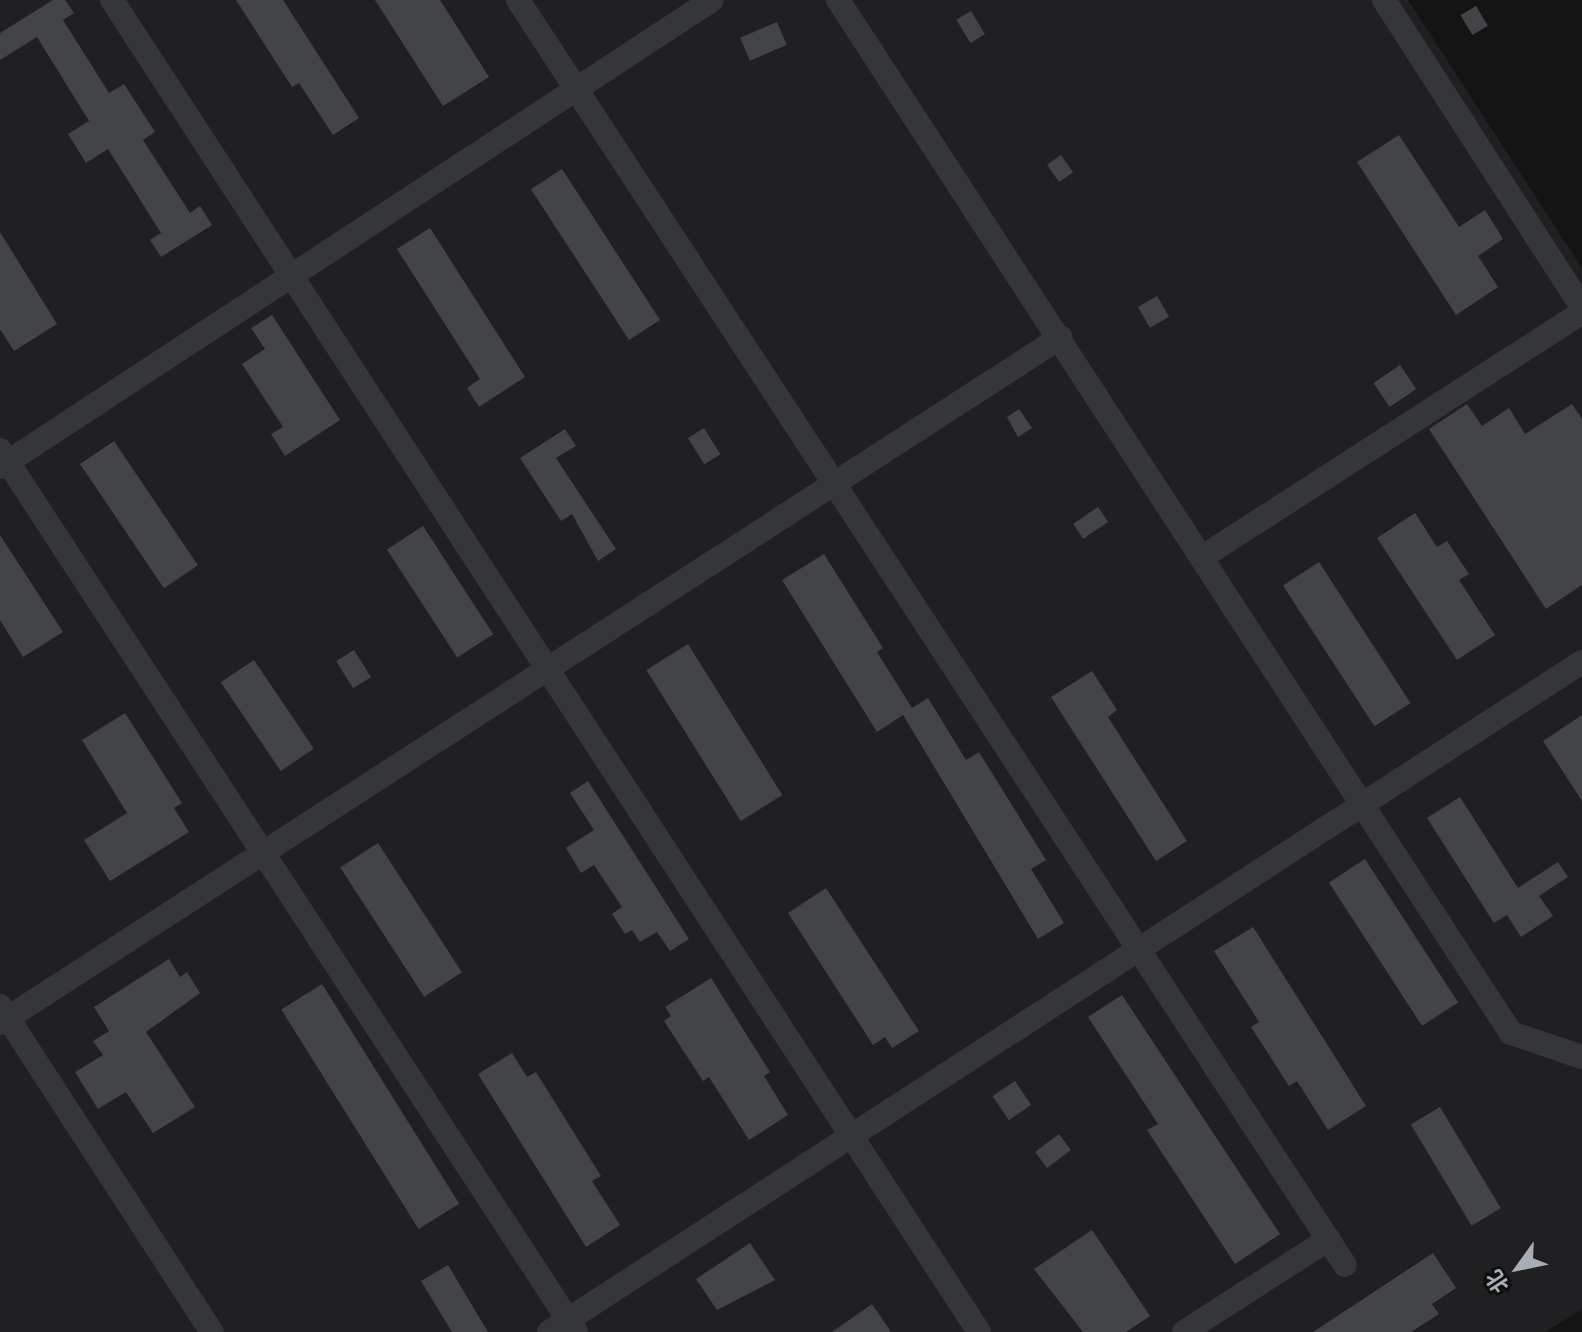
<!DOCTYPE html>
<html>
<head>
<meta charset="utf-8">
<style>
	body { margin:0 }
	#map { position:relative; width:1582px; height:1332px; overflow:hidden; background:#141415; font-family:"DM Sans","Noto Sans SC",sans-serif }
	div>[style] { position:absolute }
	[style*='--x'] { left:calc(var(--x)*1px); top:calc(var(--y)*1px); width:calc(var(--w)*1px); rotate:calc(var(--a)*1deg) }
	.built>* { inset:0; background:#202022 }
	.building>* { inset:0; background:#434448; transform-origin:0 0 }
	.minor>* { height:24px; margin:-12px; padding:0 12px; transform-origin:12px; border-radius:12px; background:#35363a }
	span { translate:-50% -50%; white-space:nowrap; text-align:center; line-height:1.15; -webkit-text-stroke:7px #0f0f10; paint-order:stroke }
	.north { position:absolute; left:1478px; top:1228px; width:80px; height:80px; -webkit-text-stroke:6px #0f0f10; paint-order:stroke; rotate:237deg; font-size:22px; font-weight:700; line-height:32px; text-align:center; color:#a6adb5 }
	.north::after { content:''; display:block; margin:auto; width:28px; height:36px; background:#a6adb5; clip-path:polygon(50% 0,100% 100%,50% 72%,0 100%) }
</style>
</head>
<body>
<div id="map">
	<div class="built">
		<div style="clip-path:polygon(0 0,1408px 0,1582px 268px,1582px 1309px,1546px 1332px,0 1332px)"></div>
	</div>
	<div class="building">
		<div style="clip-path:polygon(53px 0,65px 0,74px 13px,63px 20px,109px 93px,124px 84px,155px 132px,143px 140px,190px 213px,200px 206px,212px 225px,161px 257px,150px 240px,161px 233px,108px 149px,86px 163px,68px 134px,89px 121px,37px 37px,0 60px,0 33px)"></div>
		<div style="clip-path:polygon(236px 0,283px 0,359px 118px,333px 135px,299px 83px,292px 87px)"></div>
		<div style="clip-path:polygon(375px 0,440px 0,489px 77px,443px 106px)"></div>
		<div style="left:1476px;top:6px;width:23px;height:18px;rotate:59deg"></div>
		<div style="left:971px;top:11px;width:27px;height:17px;rotate:59deg"></div>
		<div style="left:777px;top:22px;width:25px;height:40px;rotate:67deg"></div>
		<div style="clip-path:polygon(1399px 135px,1459px 227px,1485px 210px,1503px 239px,1478px 256px,1498px 287px,1456px 315px,1357px 162px)"></div>
		<div style="left:1061px;top:155px;width:21px;height:17px;rotate:55deg"></div>
		<div style="left:562px;top:169px;width:180px;height:37px;rotate:57deg"></div>
		<div style="clip-path:polygon(430px 228px,525px 377px,479px 407px,467px 388px,480px 379px,397px 249px)"></div>
		<div style="clip-path:polygon(0 232px,57px 324px,14px 351px,0 329px)"></div>
		<div style="left:1157px;top:296px;width:24px;height:22px;rotate:60deg"></div>
		<div style="clip-path:polygon(272px 315px,340px 420px,285px 456px,271px 434px,283px 427px,242px 364px,265px 349px,251px 328px)"></div>
		<div style="left:1400px;top:365px;width:29px;height:32px;rotate:56deg"></div>
		<div style="clip-path:polygon(1467px 404px,1482px 426px,1509px 408px,1525px 434px,1572px 404px,1582px 419px,1582px 585px,1546px 609px,1429px 429px)"></div>
		<div style="clip-path:polygon(1019px 409px,1032px 428px,1018px 437px,1007px 417px)"></div>
		<div style="left:704px;top:428px;width:31px;height:19px;rotate:58deg"></div>
		<div style="clip-path:polygon(565px 429px,576px 446px,556px 458px,616px 549px,598px 561px,572px 514px,561px 521px,520px 458px)"></div>
		<div style="left:114px;top:441px;width:150px;height:41px;rotate:56deg"></div>
		<div style="left:1098px;top:507px;width:18px;height:30px;rotate:56deg"></div>
		<div style="clip-path:polygon(1415px 513px,1437px 547px,1447px 541px,1469px 574px,1459px 580px,1495px 635px,1457px 660px,1377px 538px)"></div>
		<div style="left:423px;top:526px;width:129px;height:43px;rotate:57deg"></div>
		<div style="clip-path:polygon(0 535px,63px 632px,23px 657px,0 620px)"></div>
		<div style="clip-path:polygon(824px 554px,883px 648px,877px 652px,912px 708px,928px 698px,966px 760px,979px 752px,1046px 860px,1031px 869px,1064px 923px,1038px 939px,903px 715px,877px 732px,782px 580px)"></div>
		<div style="left:1319px;top:562px;width:168px;height:43px;rotate:57deg"></div>
		<div style="left:688px;top:644px;width:178px;height:49px;rotate:58deg"></div>
		<div style="left:354px;top:650px;width:32px;height:21px;rotate:58deg"></div>
		<div style="left:254px;top:660px;width:107px;height:40px;rotate:56deg"></div>
		<div style="clip-path:polygon(1092px 671px,1117px 710px,1108px 717px,1187px 841px,1156px 861px,1051px 697px)"></div>
		<div style="clip-path:polygon(125px 713px,182px 803px,174px 808px,189px 832px,110px 881px,84px 840px,127px 813px,82px 740px)"></div>
		<div style="clip-path:polygon(1582px 715px,1582px 801px,1543px 741px)"></div>
		<div style="clip-path:polygon(588px 781px,689px 939px,670px 951px,657px 932px,640px 942px,632px 930px,625px 934px,612px 914px,622px 907px,594px 865px,581px 873px,566px 848px,594px 830px,570px 793px)"></div>
		<div style="clip-path:polygon(1460px 797px,1518px 888px,1558px 862px,1568px 877px,1539px 896px,1553px 916px,1521px 937px,1507px 915px,1494px 923px,1427px 818px)"></div>
		<div style="left:378px;top:843px;width:154px;height:45px;rotate:57deg"></div>
		<div style="left:1365px;top:859px;width:171px;height:43px;rotate:57deg"></div>
		<div style="clip-path:polygon(826px 888px,919px 1031px,892px 1048px,885px 1037px,873px 1045px,788px 913px)"></div>
		<div style="clip-path:polygon(1253px 927px,1366px 1106px,1328px 1130px,1297px 1081px,1289px 1086px,1251px 1027px,1259px 1022px,1214px 951px)"></div>
		<div style="clip-path:polygon(169px 959px,180px 977px,187px 972px,200px 993px,146px 1032px,195px 1107px,153px 1133px,126px 1092px,98px 1109px,75px 1072px,103px 1055px,93px 1041px,109px 1031px,94px 1007px)"></div>
		<div style="clip-path:polygon(711px 978px,770px 1072px,764px 1076px,788px 1115px,749px 1140px,709px 1077px,703px 1081px,664px 1021px,671px 1016px,665px 1007px)"></div>
		<div style="left:322px;top:984px;width:259px;height:48px;rotate:58deg"></div>
		<div style="clip-path:polygon(1122px 995px,1280px 1234px,1235px 1264px,1147px 1130px,1158px 1124px,1088px 1017px)"></div>
		<div style="clip-path:polygon(512px 1053px,527px 1077px,536px 1072px,601px 1176px,592px 1181px,620px 1225px,586px 1247px,478px 1074px)"></div>
		<div style="left:1015px;top:1081px;width:29px;height:27px;rotate:56deg"></div>
		<div style="left:1440px;top:1107px;width:118px;height:34px;rotate:59deg"></div>
		<div style="left:1059px;top:1134px;width:20px;height:30px;rotate:53deg"></div>
		<div style="clip-path:polygon(1092px 1230px,1150px 1316px,1126px 1332px,1083px 1332px,1034px 1269px)"></div>
		<div style="clip-path:polygon(750px 1243px,775px 1280px,717px 1310px,696px 1279px)"></div>
		<div style="clip-path:polygon(1433px 1253px,1456px 1288px,1432px 1304px,1439px 1314px,1411px 1332px,1313px 1332px)"></div>
		<div style="clip-path:polygon(448px 1265px,488px 1332px,452px 1332px,421px 1281px)"></div>
		<div style="clip-path:polygon(872px 1304px,891px 1332px,832px 1332px)"></div>
	</div>
	<div class="minor">
		<div style="--x:112;--y:0;--w:1589;--a:56.94"></div>
		<div style="--x:518;--y:0;--w:1511;--a:56.83"></div>
		<div style="--x:838;--y:0;--w:1233;--a:56.92"></div>
		<div style="--x:1511;--y:1033;--w:75;--a:18.7"></div>
		<div style="--x:1384;--y:0;--w:365;--a:57.2"></div>
		<div style="--x:0;--y:450;--w:1053;--a:56.85"></div>
		<div style="--x:0;--y:467;--w:851;--a:-33.26"></div>
		<div style="--x:1204;--y:556;--w:450;--a:-32.8"></div>
		<div style="--x:0;--y:1006;--w:389;--a:57"></div>
		<div style="--x:0;--y:1023;--w:1263;--a:-32.89"></div>
		<div style="--x:549;--y:1332;--w:1231;--a:-32.97"></div>
		<div style="--x:1184;--y:1332;--w:172;--a:-32.7"></div>
	</div>
	<div class="north">北</div>
</div>
</body>
</html>
